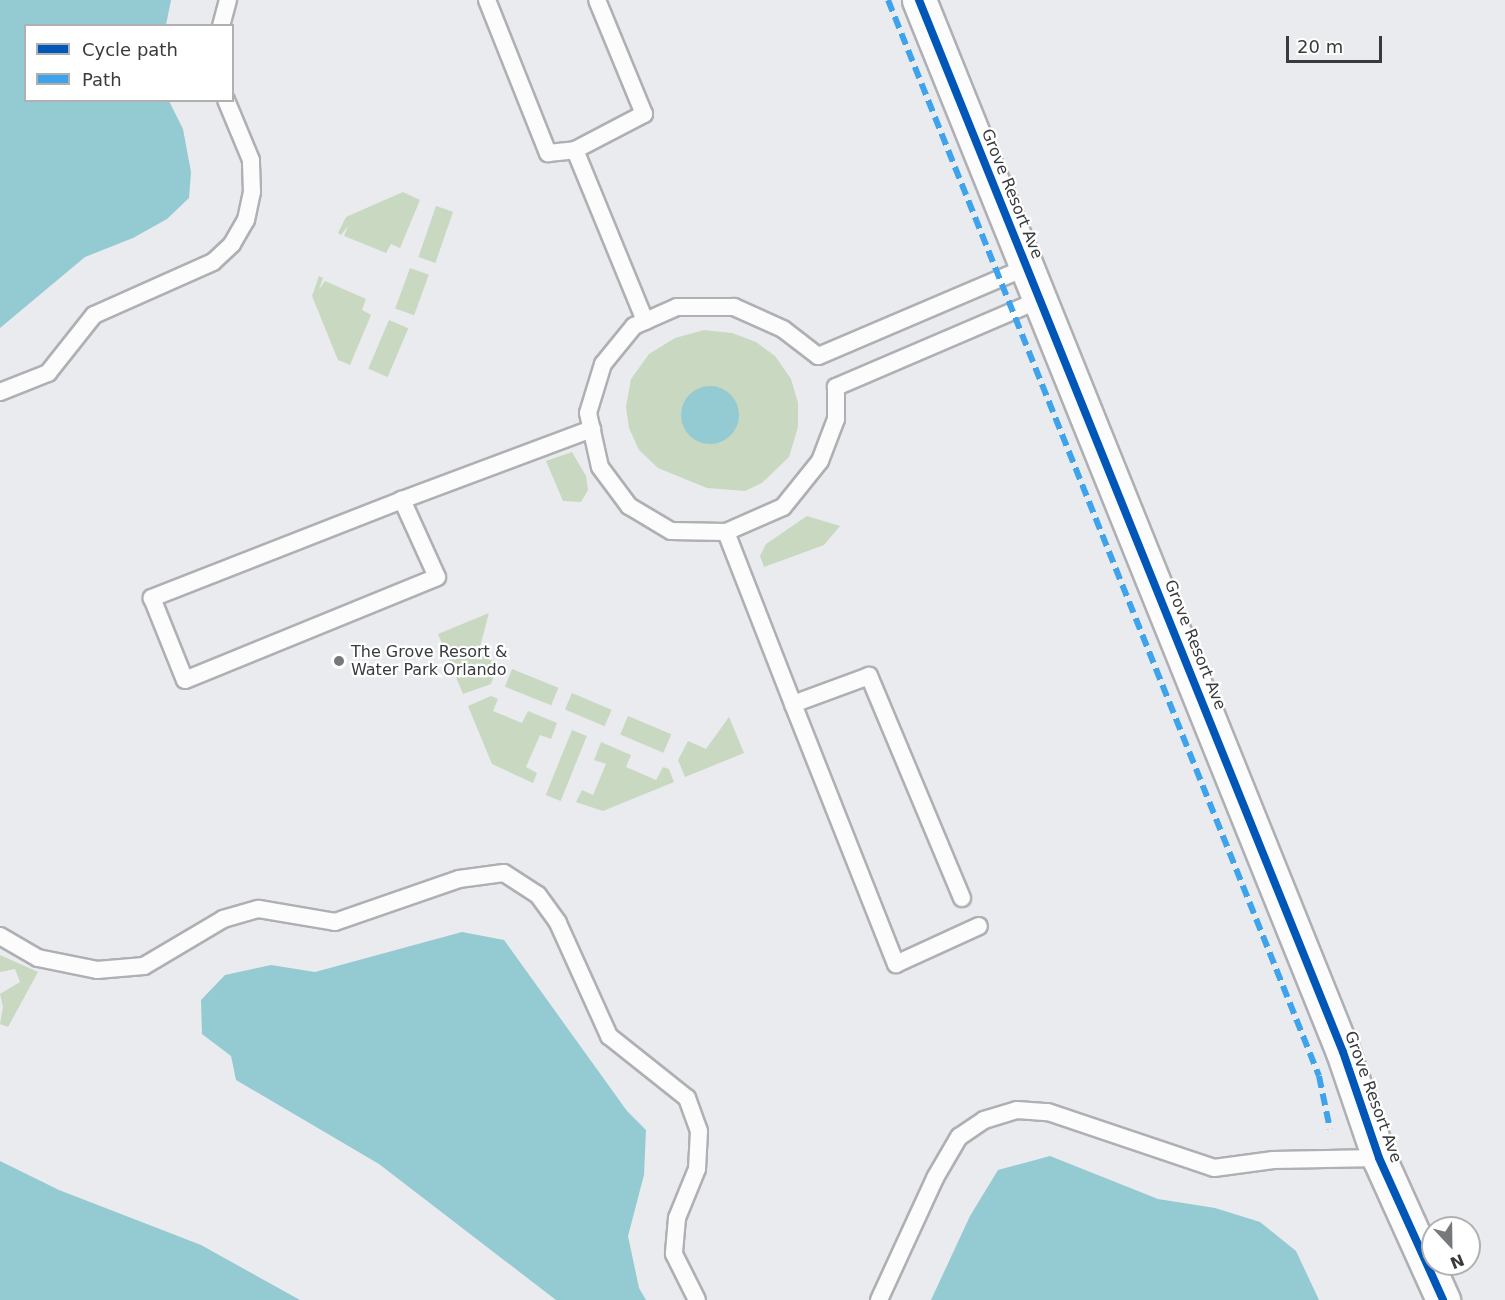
<!DOCTYPE html>
<html>
<head>
<meta charset="utf-8">
<style>
	body { margin:0 }
	#map { position:relative; width:1505px; height:1300px; overflow:hidden; background:#e9ebef; font-family:"DejaVu Sans",sans-serif }
	div>[style] { position:absolute }
	[style*='--x'] { left:calc(var(--x)*1px); top:calc(var(--y)*1px); width:calc(var(--w)*1px); rotate:calc(var(--a)*1deg) }
	.green>* { inset:0; background:#c9d8c0; transform-origin:0 0 }
	.water>* { inset:0; background:#94cad2 }
	.round { border-radius:50% }
	.roads { filter:drop-shadow(2px 0 #afb0b3) drop-shadow(-2px 0 #afb0b3) drop-shadow(0 2px #afb0b3) drop-shadow(0 -2px #afb0b3) }
	.service>* { height:16px; margin:-8px; padding:0 8px; transform-origin:8px; border-radius:8px; background:#fcfcfd }
	.minor>* { height:33px; margin:-16.5px; padding:0 16.5px; transform-origin:16.5px; border-radius:16.5px; background:#fcfcfd }
	.quiet>* { height:6px; margin-top:-3px; transform-origin:0; background:repeating-linear-gradient(90deg,#3fa3ec 0 12px,transparent 0 18px) }
	.cycleway>* { height:8px; margin:-4px; padding:0 4px; transform-origin:4px; border-radius:4px; background:#0057b8 }
	.dots>* { width:16px; height:16px; translate:-50% -50%; box-sizing:border-box; border:3px solid #fff; border-radius:50% }
	span { translate:-50% -50%; white-space:nowrap; text-align:center; line-height:1.15; -webkit-text-stroke:4.5px #fff; paint-order:stroke }
	.street-label { font-size:16px; color:#393a3d }
	.poi-label { font-size:16px; color:#393a3d }
	.left { translate:0 -50%; text-align:left }
	.legend { position:absolute; left:24px; top:24px; width:210px; height:78px; box-sizing:border-box; background:#fff; border:2px solid #b0b0b1; margin:0; padding:8px 10px; list-style:none; font-size:18px; color:#393a3d }
	.legend li { display:flex; align-items:center; gap:12px; height:30px }
	.legend b { width:30px; border:2px solid #b0b0b1 }
	.north { position:absolute; left:1421px; top:1216px; width:60px; height:60px; box-sizing:border-box; background:#fff; border:2px solid #b0b0b1; border-radius:50%; rotate:158deg; font-size:16px; font-weight:700; line-height:24px; text-align:center; color:#393a3d }
	.north::after { content:''; display:block; margin:auto; width:21px; height:27px; background:#77787b; clip-path:polygon(50% 0,100% 100%,50% 72%,0 100%) }
	.scale { position:absolute; left:1286px; top:36px; width:96px; height:27px; box-sizing:border-box; border:3px solid #393a3d; border-top:0; padding-left:8px; font-size:18px; line-height:21px; white-space:nowrap; color:#393a3d; -webkit-text-stroke:4px #fff; paint-order:stroke }
</style>
</head>
<body>
<div id="map">
	<div class="green">
		<div style="clip-path:polygon(403px 192px,420px 200px,400px 248px,391px 244px,386px 253px,344px 236px,348px 226px,341px 235px,338px 233px,346px 217px)"></div>
		<div style="left:436px;top:206px;width:18px;height:54px;rotate:19deg"></div>
		<div style="left:410px;top:268px;width:20px;height:43px;rotate:20deg"></div>
		<div style="clip-path:polygon(319px 276px,323px 278px,319px 289px,325px 281px,366px 299px,362px 310px,371px 315px,350px 365px,338px 360px,312px 296px)"></div>
		<div style="left:389px;top:320px;width:21px;height:53px;rotate:23deg"></div>
		<div style="clip-path:polygon(704px 330px,732px 333px,756px 342px,775px 356px,791px 379px,798px 403px,798px 427px,789px 457px,762px 483px,745px 491px,707px 488px,658px 468px,639px 450px,629px 428px,626px 407px,631px 379px,649px 354px,675px 338px)"></div>
		<div style="clip-path:polygon(572px 452px,586px 476px,588px 490px,581px 502px,563px 501px,546px 461px)"></div>
		<div style="clip-path:polygon(807px 516px,840px 526px,824px 545px,764px 567px,760px 556px,766px 544px)"></div>
		<div style="clip-path:polygon(489px 613px,478px 654px,498px 663px,491px 684px,463px 694px,438px 634px)"></div>
		<div style="left:512px;top:669px;width:50px;height:19px;rotate:22deg"></div>
		<div style="left:572px;top:693px;width:43px;height:18px;rotate:23deg"></div>
		<div style="clip-path:polygon(491px 696px,498px 699px,493px 711px,522px 723px,528px 711px,557px 723px,551px 739px,540px 735px,526px 767px,537px 773px,533px 783px,492px 764px,468px 706px)"></div>
		<div style="left:628px;top:716px;width:47px;height:20px;rotate:23deg"></div>
		<div style="clip-path:polygon(729px 717px,744px 753px,685px 777px,678px 760px,688px 741px,706px 749px)"></div>
		<div style="left:572px;top:730px;width:16px;height:70px;rotate:22deg"></div>
		<div style="clip-path:polygon(601px 742px,631px 755px,626px 767px,656px 780px,663px 767px,669px 769px,674px 782px,603px 811px,576px 802px,582px 790px,593px 795px,606px 764px,594px 760px)"></div>
		<div style="clip-path:polygon(0 955px,38px 972px,8px 1027px,0 1024px,3px 1007px,0 994px,20px 982px,15px 969px,0 972px)"></div>
	</div>
	<div class="water">
		<div style="clip-path:polygon(0 0,171px 0,166px 25px,26px 26px,26px 100px,169px 101px,183px 129px,191px 172px,189px 198px,167px 219px,133px 238px,85px 257px,0 328px)"></div>
		<div class="round" style="left:681px;top:386px;width:58px;height:58px"></div>
		<div style="clip-path:polygon(462px 932px,504px 940px,627px 1111px,646px 1130px,644px 1175px,628px 1236px,639px 1288px,646px 1300px,556px 1300px,379px 1164px,236px 1080px,231px 1056px,202px 1034px,201px 1000px,225px 975px,271px 965px,315px 972px)"></div>
		<div style="clip-path:polygon(1050px 1156px,1158px 1199px,1215px 1208px,1260px 1222px,1296px 1251px,1319px 1300px,931px 1300px,970px 1216px,998px 1170px)"></div>
		<div style="clip-path:polygon(0 1161px,59px 1190px,201px 1245px,300px 1300px,0 1300px)"></div>
	</div>
	<div class="roads">
		<div class="service">
			<div style="--x:487;--y:0;--w:165;--a:68.3"></div>
			<div style="--x:548;--y:153;--w:27;--a:-6"></div>
			<div style="--x:575;--y:150;--w:78;--a:-27.6"></div>
			<div style="--x:644;--y:114;--w:123;--a:-112.4"></div>
			<div style="--x:221;--y:26;--w:27;--a:-75"></div>
			<div style="--x:575;--y:150;--w:185;--a:67.7"></div>
			<div style="--x:1027;--y:267;--w:227;--a:156.9"></div>
			<div style="--x:818;--y:356;--w:44;--a:-142.4"></div>
			<div style="--x:783;--y:329;--w:54;--a:-155.8"></div>
			<div style="--x:734;--y:307;--w:57;--a:180"></div>
			<div style="--x:677;--y:307;--w:47;--a:156.2"></div>
			<div style="--x:634;--y:326;--w:49;--a:129.2"></div>
			<div style="--x:603;--y:364;--w:51;--a:107"></div>
			<div style="--x:588;--y:413;--w:55;--a:77.5"></div>
			<div style="--x:600;--y:467;--w:49;--a:53.4"></div>
			<div style="--x:629;--y:506;--w:49;--a:30.8"></div>
			<div style="--x:671;--y:531;--w:55;--a:1"></div>
			<div style="--x:726;--y:532;--w:62;--a:-23.7"></div>
			<div style="--x:783;--y:507;--w:59;--a:-51.2"></div>
			<div style="--x:820;--y:461;--w:45;--a:-69.1"></div>
			<div style="--x:836;--y:419;--w:32;--a:-90"></div>
			<div style="--x:836;--y:387;--w:223;--a:-23.2"></div>
			<div style="--x:0;--y:392;--w:52;--a:-21.6"></div>
			<div style="--x:48;--y:373;--w:74;--a:-51.6"></div>
			<div style="--x:94;--y:315;--w:130;--a:-24"></div>
			<div style="--x:213;--y:262;--w:26;--a:-43"></div>
			<div style="--x:232;--y:244;--w:28;--a:-60"></div>
			<div style="--x:246;--y:220;--w:29;--a:-78"></div>
			<div style="--x:252;--y:192;--w:32;--a:-92"></div>
			<div style="--x:251;--y:160;--w:65;--a:-112.6"></div>
			<div style="--x:402;--y:500;--w:269;--a:158.6"></div>
			<div style="--x:152;--y:598;--w:88;--a:68.1"></div>
			<div style="--x:185;--y:680;--w:272;--a:-22.2"></div>
			<div style="--x:437;--y:577;--w:85;--a:-114.4"></div>
			<div style="--x:402;--y:500;--w:203;--a:-20.5"></div>
			<div style="--x:726;--y:532;--w:185;--a:68.7"></div>
			<div style="--x:962;--y:898;--w:241;--a:-112.7"></div>
			<div style="--x:869;--y:676;--w:81;--a:159.8"></div>
			<div style="--x:793;--y:704;--w:280;--a:68.4"></div>
			<div style="--x:896;--y:964;--w:91;--a:-24.6"></div>
			<div style="--x:0;--y:936;--w:44;--a:30.1"></div>
			<div style="--x:38;--y:958;--w:60;--a:11.5"></div>
			<div style="--x:97;--y:970;--w:47;--a:-4.9"></div>
			<div style="--x:144;--y:966;--w:92;--a:-30.7"></div>
			<div style="--x:223;--y:919;--w:37;--a:-16"></div>
			<div style="--x:259;--y:909;--w:77;--a:9.7"></div>
			<div style="--x:335;--y:922;--w:131;--a:-19.1"></div>
			<div style="--x:459;--y:879;--w:45;--a:-7.6"></div>
			<div style="--x:504;--y:873;--w:40;--a:32.9"></div>
			<div style="--x:538;--y:895;--w:34;--a:54"></div>
			<div style="--x:558;--y:923;--w:124;--a:65.7"></div>
			<div style="--x:609;--y:1036;--w:100;--a:38.5"></div>
			<div style="--x:687;--y:1098;--w:35;--a:70"></div>
			<div style="--x:699;--y:1131;--w:38;--a:93"></div>
			<div style="--x:697;--y:1169;--w:53;--a:112.2"></div>
			<div style="--x:677;--y:1218;--w:36;--a:95"></div>
			<div style="--x:674;--y:1254;--w:51;--a:63.4"></div>
			<div style="--x:879;--y:1300;--w:134;--a:-65.3"></div>
			<div style="--x:935;--y:1178;--w:48;--a:-59.7"></div>
			<div style="--x:959;--y:1137;--w:30;--a:-34"></div>
			<div style="--x:984;--y:1120;--w:34;--a:-17"></div>
			<div style="--x:1017;--y:1110;--w:31;--a:4"></div>
			<div style="--x:1048;--y:1112;--w:175;--a:18.6"></div>
			<div style="--x:1214;--y:1168;--w:60;--a:-7.7"></div>
			<div style="--x:1273;--y:1160;--w:106;--a:-1.1"></div>
		</div>
		<div class="minor">
			<div style="--x:919;--y:0;--w:1134;--a:68.05"></div>
			<div style="--x:1343;--y:1052;--w:112;--a:71.2"></div>
			<div style="--x:1379;--y:1158;--w:156;--a:65.7"></div>
		</div>
	</div>
	<div class="quiet">
		<div style="--x:888;--y:0;--w:1159;--a:68.17"></div>
		<div style="--x:1319;--y:1076;--w:54;--a:78.3"></div>
	</div>
	<div class="cycleway">
		<div style="--x:919;--y:0;--w:1134;--a:68.05"></div>
		<div style="--x:1343;--y:1052;--w:112;--a:71.2"></div>
		<div style="--x:1379;--y:1158;--w:156;--a:65.7"></div>
	</div>
	<div class="dots">
		<div style="left:339px;top:661px;background:#77787b"></div>
	</div>
	<div class="street-label">
		<span style="left:1012px;top:194px;rotate:68deg">Grove Resort Ave</span>
		<span style="left:1195px;top:645px;rotate:68deg">Grove Resort Ave</span>
		<span style="left:1373px;top:1097px;rotate:70deg">Grove Resort Ave</span>
	</div>
	<div class="poi-label">
		<span class="left" style="left:351px;top:661px">The Grove Resort &amp;<br>Water Park Orlando</span>
	</div>
	<ul class="legend">
	<li><b style="height:8px;background:#0057b8"></b>Cycle path</li>
	<li><b style="height:8px;background:#3fa3ec"></b>Path</li>
	</ul>
	<div class="north">N</div>
	<div class="scale">20 m</div>
</div>
</body>
</html>
